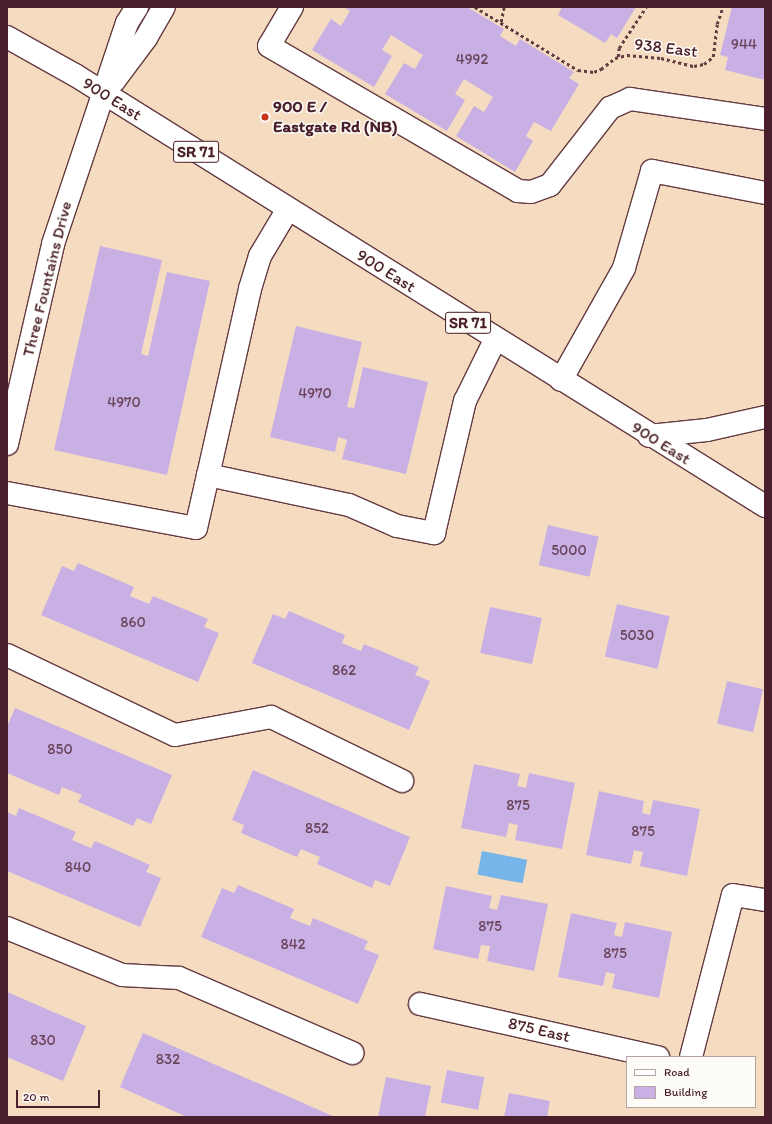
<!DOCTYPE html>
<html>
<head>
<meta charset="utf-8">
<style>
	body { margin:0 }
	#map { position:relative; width:772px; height:1124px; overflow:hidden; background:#f5dcc0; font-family:Itim,sans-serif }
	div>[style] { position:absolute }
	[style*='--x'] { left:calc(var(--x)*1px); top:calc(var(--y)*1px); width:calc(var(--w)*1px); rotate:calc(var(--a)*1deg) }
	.water>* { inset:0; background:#75b5e9; transform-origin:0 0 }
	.building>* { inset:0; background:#c8b0e5; transform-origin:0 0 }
	.path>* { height:2.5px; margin-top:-1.25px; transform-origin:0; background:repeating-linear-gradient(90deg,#643b41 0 3px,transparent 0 6px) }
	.roads { filter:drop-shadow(1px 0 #643b41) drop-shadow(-1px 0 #643b41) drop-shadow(0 1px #643b41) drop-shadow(0 -1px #643b41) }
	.minor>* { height:22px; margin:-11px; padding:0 11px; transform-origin:11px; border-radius:11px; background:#fff }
	.major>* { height:22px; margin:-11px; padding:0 11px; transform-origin:11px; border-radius:11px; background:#fff }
	.dots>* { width:11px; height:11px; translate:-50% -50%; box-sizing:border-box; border:2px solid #fdfcf7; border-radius:50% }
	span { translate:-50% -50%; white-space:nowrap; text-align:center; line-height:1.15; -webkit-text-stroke:3px #fdfcf7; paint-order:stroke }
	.number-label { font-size:15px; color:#6a435a }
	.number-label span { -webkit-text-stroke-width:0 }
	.shield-label span { padding:1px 3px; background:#fdfcf7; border:1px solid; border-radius:3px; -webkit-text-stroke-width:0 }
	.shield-label { font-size:16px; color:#4a1f2b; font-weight:700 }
	.street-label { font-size:17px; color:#4a1f2b }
	.poi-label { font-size:17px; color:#4a1f2b; font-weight:700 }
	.left { translate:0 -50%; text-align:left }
	.frame { position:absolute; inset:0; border:8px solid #4a1f2b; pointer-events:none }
	.legend { position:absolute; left:626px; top:1056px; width:130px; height:52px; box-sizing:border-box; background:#fdfcf7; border:1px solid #b5a4a5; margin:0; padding:5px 7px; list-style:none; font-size:12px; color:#4a1f2b }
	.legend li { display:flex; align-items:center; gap:8px; height:20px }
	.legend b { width:20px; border:1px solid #b5a4a5 }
	.scale { position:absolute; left:16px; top:1090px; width:84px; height:18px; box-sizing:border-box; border:2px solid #4a1f2b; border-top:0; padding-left:5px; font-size:12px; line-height:14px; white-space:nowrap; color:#4a1f2b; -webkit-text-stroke:3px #fdfcf7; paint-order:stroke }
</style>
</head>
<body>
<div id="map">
	<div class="water">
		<div style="left:482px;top:851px;width:46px;height:24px;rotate:11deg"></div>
	</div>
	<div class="building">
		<div style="clip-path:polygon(344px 7px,467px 7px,504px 29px,500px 36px,516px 46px,520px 39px,574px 72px,569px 78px,579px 84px,551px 131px,534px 122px,526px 136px,533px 141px,515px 172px,456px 136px,474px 106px,484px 112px,493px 97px,464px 79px,455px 94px,465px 100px,447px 131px,385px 94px,404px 63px,415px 69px,423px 55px,391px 35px,382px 50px,392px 56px,374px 87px,312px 50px,331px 19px,341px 26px,350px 11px)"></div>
		<div style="clip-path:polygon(562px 7px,636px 7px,617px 38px,611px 34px,605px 43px,558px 15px)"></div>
		<div style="clip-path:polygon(732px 7px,765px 7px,765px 80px,725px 70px,728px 57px,720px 55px)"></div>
		<div style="clip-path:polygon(100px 246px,162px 260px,141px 354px,148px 356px,167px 272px,210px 281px,167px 475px,54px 450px)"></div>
		<div style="clip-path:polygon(296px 326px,362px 342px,347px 407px,354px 408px,363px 367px,428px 382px,406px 474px,342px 459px,347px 440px,338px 437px,335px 452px,270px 437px)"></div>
		<div style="left:548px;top:525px;width:52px;height:41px;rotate:13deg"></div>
		<div style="clip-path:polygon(78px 563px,134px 587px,130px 596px,149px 604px,153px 596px,208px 619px,204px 627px,219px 633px,198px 682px,41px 615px,62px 566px,74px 571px)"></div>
		<div style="left:617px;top:604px;width:54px;height:54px;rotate:13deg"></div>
		<div style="left:490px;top:607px;width:53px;height:47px;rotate:12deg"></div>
		<div style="clip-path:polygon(289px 611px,345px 635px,342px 643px,361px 651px,364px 644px,419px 667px,415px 675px,430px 681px,409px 730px,252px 663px,273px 614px,285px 619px)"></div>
		<div style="left:727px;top:681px;width:37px;height:44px;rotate:13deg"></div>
		<div style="clip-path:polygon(15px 708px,172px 775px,151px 824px,137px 818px,133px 826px,78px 802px,82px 795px,62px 787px,59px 795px,7px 773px,7px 727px)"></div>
		<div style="clip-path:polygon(474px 764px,520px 774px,517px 786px,526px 788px,529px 773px,575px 783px,562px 849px,515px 840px,518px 825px,509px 823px,506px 837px,461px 828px)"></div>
		<div style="clip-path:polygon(253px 770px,410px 837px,390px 886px,375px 880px,372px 888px,317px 864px,320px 857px,301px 849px,297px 857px,241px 833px,244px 825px,232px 820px)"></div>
		<div style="clip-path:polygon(599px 791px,644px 801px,642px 813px,650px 815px,653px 800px,700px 809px,687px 876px,640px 866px,643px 852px,634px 850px,631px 864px,586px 855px)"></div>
		<div style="clip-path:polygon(19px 808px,76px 832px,72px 840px,91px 848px,95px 841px,150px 865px,146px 872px,161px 878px,140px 927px,7px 871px,7px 812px,16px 816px)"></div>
		<div style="clip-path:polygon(238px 885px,294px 909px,290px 918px,310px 926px,313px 918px,368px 941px,364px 949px,379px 955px,358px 1004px,201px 937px,222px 888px,234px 893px)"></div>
		<div style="clip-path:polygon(446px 886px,492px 896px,489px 908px,497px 910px,501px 895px,548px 904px,534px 971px,487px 961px,490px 946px,481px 945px,478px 959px,433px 949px)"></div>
		<div style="clip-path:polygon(571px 913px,617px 923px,614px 935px,622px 937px,625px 922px,672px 932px,659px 998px,612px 988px,615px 974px,606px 972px,603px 986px,558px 977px)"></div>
		<div style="clip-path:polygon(7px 992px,86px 1026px,63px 1081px,7px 1057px)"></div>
		<div style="clip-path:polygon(143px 1033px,335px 1117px,187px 1117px,120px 1087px)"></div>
		<div style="left:447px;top:1070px;width:38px;height:33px;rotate:11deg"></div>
		<div style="clip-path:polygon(386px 1077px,431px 1086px,425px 1117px,378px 1117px)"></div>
		<div style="clip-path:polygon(509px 1093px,550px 1101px,547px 1117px,504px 1117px)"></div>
	</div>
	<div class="path">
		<div style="--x:475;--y:7;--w:121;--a:31.5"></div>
		<div style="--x:578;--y:70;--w:16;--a:7"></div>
		<div style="--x:594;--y:72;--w:8;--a:-23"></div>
		<div style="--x:601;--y:69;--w:18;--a:-38"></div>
		<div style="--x:615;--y:58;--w:12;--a:-14"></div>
		<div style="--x:627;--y:55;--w:34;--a:5"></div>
		<div style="--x:661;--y:58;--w:34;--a:14"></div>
		<div style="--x:694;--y:66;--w:10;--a:-11"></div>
		<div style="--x:704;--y:64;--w:11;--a:-38"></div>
		<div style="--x:713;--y:57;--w:33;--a:-83"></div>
		<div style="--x:717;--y:24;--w:18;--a:-71"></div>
		<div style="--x:501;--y:22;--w:15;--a:-79"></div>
		<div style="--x:618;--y:57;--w:9;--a:-84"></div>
		<div style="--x:619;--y:48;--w:49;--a:-56.6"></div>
	</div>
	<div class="roads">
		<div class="minor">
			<div style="--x:292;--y:7;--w:45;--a:120.5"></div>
			<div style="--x:269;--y:46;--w:288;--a:30.2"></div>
			<div style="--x:518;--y:191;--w:13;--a:4"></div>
			<div style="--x:531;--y:192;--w:20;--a:-20"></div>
			<div style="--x:550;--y:185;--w:98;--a:-52.1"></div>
			<div style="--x:610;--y:108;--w:22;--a:-24"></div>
			<div style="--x:630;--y:99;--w:136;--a:8.4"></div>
			<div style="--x:114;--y:81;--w:54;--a:-53.3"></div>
			<div style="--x:146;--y:38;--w:36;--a:-60"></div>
			<div style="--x:288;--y:209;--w:55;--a:120.8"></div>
			<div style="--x:260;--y:256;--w:34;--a:107"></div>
			<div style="--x:250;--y:289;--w:191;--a:102.7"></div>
			<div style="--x:208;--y:475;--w:144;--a:12"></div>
			<div style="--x:349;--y:505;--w:52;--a:23.6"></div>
			<div style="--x:397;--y:526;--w:38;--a:11"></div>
			<div style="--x:434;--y:533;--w:136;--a:-76.8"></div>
			<div style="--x:465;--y:401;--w:68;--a:-63.8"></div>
			<div style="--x:561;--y:380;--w:129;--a:-60.6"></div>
			<div style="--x:624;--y:268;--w:101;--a:-73.9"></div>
			<div style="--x:652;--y:171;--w:115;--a:11"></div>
			<div style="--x:7;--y:444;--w:205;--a:-77"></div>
			<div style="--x:53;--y:244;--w:233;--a:-71.5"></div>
			<div style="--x:127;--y:23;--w:19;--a:-58"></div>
			<div style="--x:7;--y:493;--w:192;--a:10.5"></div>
			<div style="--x:196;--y:528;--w:54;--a:-77.2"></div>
			<div style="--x:7;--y:655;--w:186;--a:25.5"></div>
			<div style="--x:175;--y:735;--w:98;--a:-10.6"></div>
			<div style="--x:271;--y:717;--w:146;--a:26"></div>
			<div style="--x:7;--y:928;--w:124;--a:22.2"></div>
			<div style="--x:122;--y:975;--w:57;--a:3"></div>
			<div style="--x:179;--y:978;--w:189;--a:23.4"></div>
			<div style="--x:420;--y:1004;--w:244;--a:12.6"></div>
			<div style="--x:691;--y:1057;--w:167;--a:-75.5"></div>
			<div style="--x:733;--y:895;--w:32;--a:9"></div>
		</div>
		<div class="major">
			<div style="--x:7;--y:37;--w:78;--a:29.2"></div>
			<div style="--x:75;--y:75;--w:814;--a:31.99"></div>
			<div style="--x:649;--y:436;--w:58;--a:-5.9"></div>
			<div style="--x:707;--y:430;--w:59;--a:-12.6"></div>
		</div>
	</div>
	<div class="dots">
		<div style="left:265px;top:117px;background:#c8321e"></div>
	</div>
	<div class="number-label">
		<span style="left:744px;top:45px">944</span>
		<span style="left:472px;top:60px">4992</span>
		<span style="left:315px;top:394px">4970</span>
		<span style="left:124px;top:403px">4970</span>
		<span style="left:569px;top:551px">5000</span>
		<span style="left:133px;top:623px">860</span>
		<span style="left:637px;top:636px">5030</span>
		<span style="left:344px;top:671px">862</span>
		<span style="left:60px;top:750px">850</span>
		<span style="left:518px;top:806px">875</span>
		<span style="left:317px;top:829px">852</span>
		<span style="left:643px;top:832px">875</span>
		<span style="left:78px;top:868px">840</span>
		<span style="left:490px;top:927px">875</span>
		<span style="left:293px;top:945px">842</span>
		<span style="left:615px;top:954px">875</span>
		<span style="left:43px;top:1041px">830</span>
		<span style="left:168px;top:1060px">832</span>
	</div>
	<div class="shield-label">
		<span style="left:196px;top:152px">SR 71</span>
		<span style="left:468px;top:323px">SR 71</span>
	</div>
	<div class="street-label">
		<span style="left:666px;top:48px;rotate:7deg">938 East</span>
		<span style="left:112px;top:99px;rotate:32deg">900 East</span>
		<span style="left:386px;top:271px;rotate:32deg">900 East</span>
		<span style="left:47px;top:279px;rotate:-76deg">Three Fountains Drive</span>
		<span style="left:661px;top:443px;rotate:32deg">900 East</span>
		<span style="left:539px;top:1030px;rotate:13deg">875 East</span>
	</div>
	<div class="poi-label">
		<span class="left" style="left:273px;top:117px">900 E /<br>Eastgate Rd (NB)</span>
	</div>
	<div class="frame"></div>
	<ul class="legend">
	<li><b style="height:5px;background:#fff"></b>Road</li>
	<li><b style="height:11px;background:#c8b0e5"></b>Building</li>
	</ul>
	<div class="scale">20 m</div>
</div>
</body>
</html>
